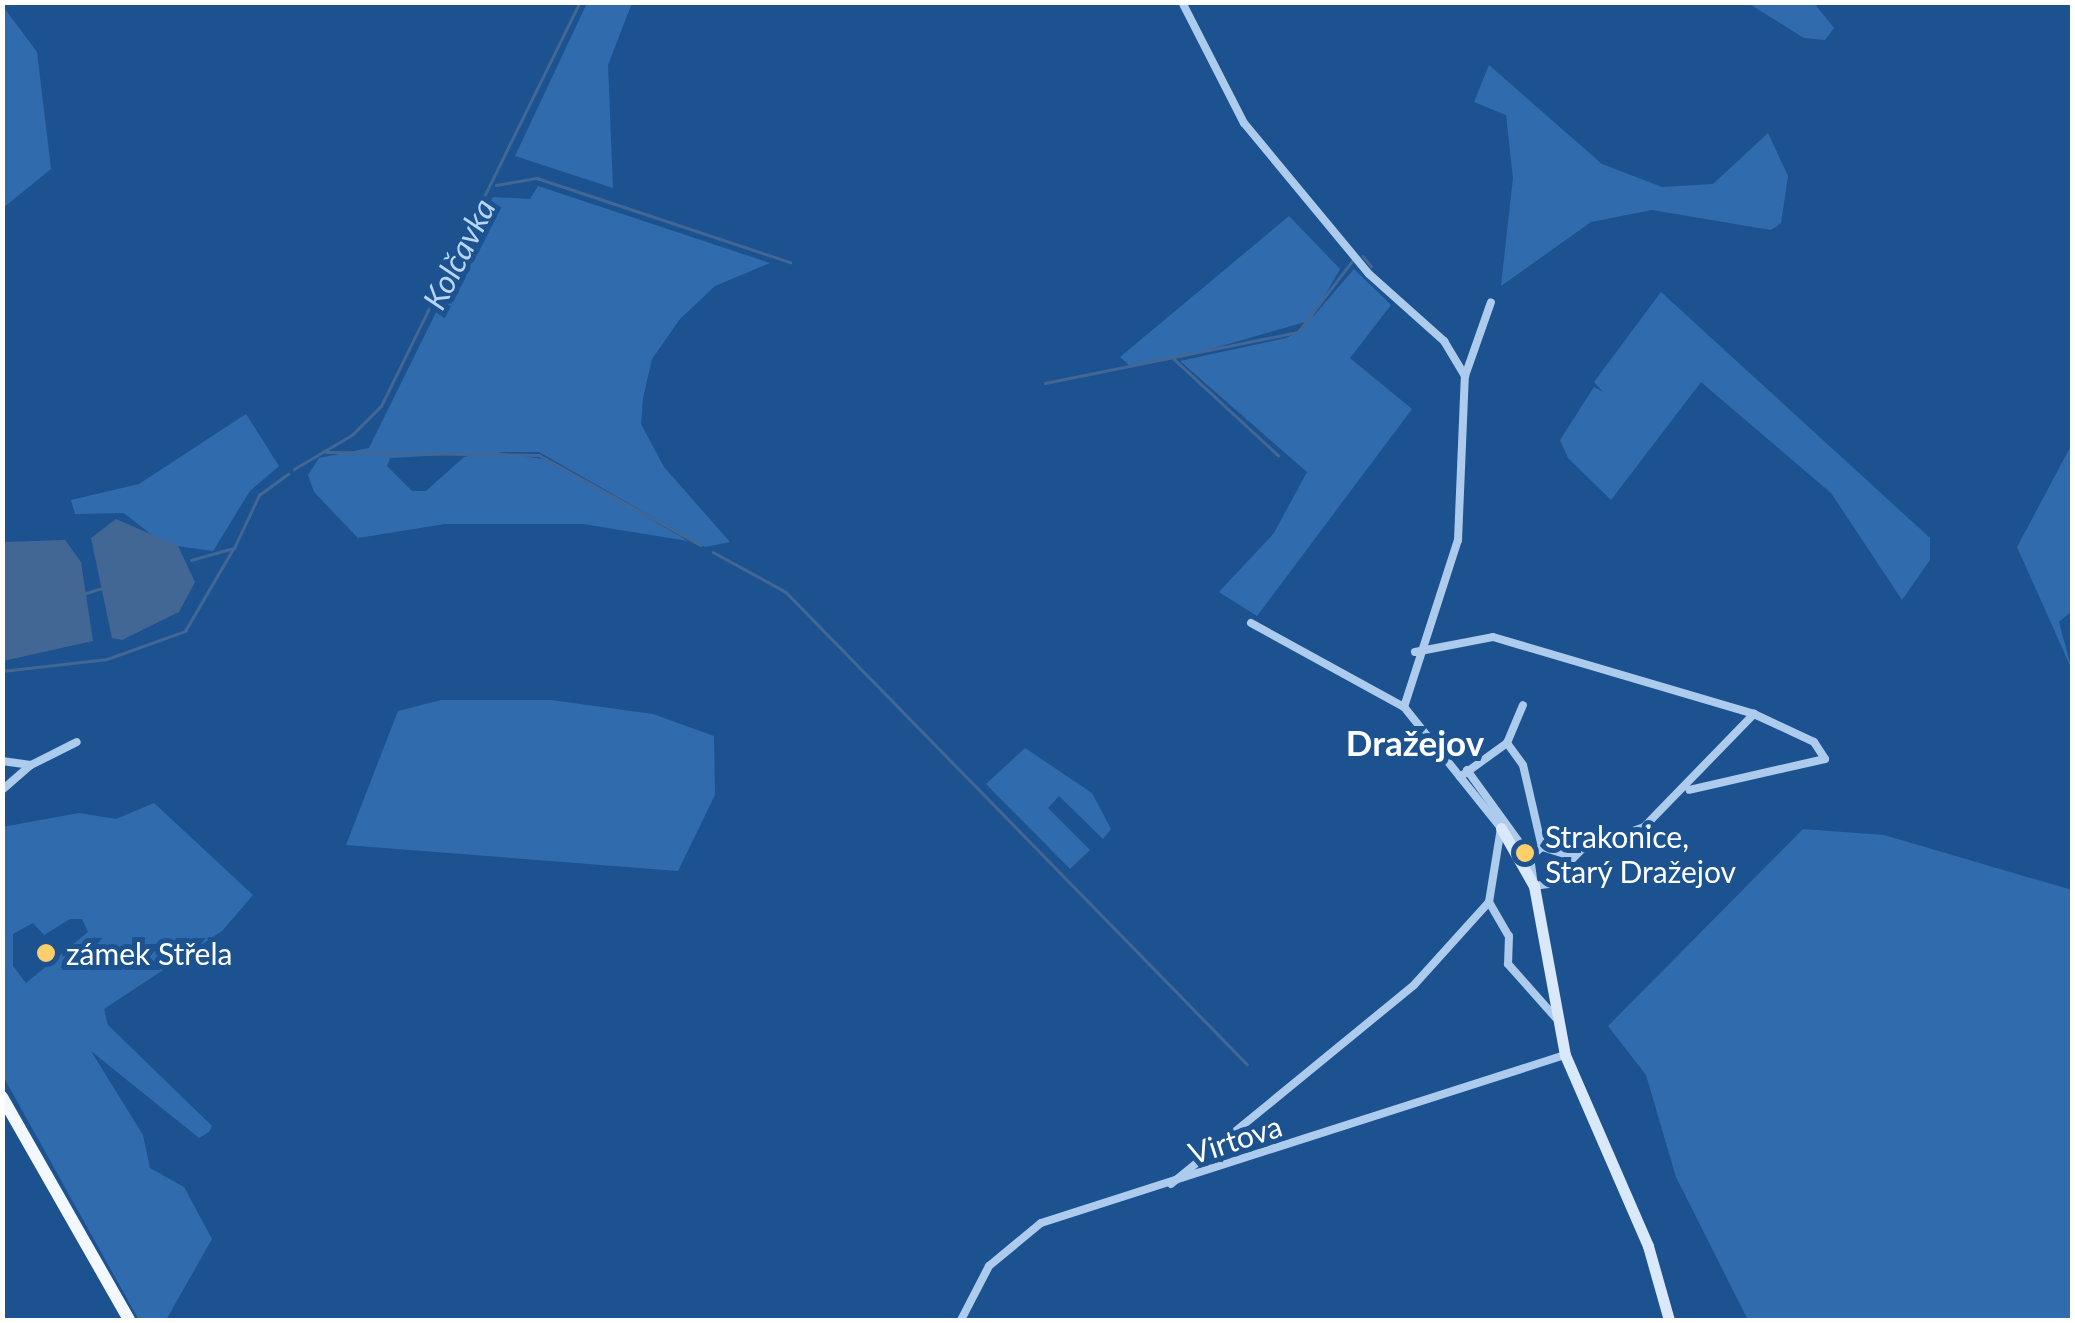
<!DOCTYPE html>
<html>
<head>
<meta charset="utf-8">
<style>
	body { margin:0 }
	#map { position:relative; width:2075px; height:1323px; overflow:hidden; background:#1d5290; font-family:Lato,sans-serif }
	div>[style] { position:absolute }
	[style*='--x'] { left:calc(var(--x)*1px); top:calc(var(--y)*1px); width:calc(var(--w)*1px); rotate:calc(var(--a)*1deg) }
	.green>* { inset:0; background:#306cad }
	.water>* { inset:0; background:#426794 }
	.stream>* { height:2.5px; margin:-1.25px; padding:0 1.25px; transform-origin:1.25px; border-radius:1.25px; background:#426794 }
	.street>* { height:8px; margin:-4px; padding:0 4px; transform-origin:4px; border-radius:4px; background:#accbed }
	.secondary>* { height:11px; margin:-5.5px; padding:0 5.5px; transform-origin:5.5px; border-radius:5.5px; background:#d9e8fa }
	.primary>* { height:12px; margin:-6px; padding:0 6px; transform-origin:6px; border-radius:6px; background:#f3f8ff }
	.dots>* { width:28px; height:28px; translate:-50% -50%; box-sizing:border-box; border:5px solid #1d5290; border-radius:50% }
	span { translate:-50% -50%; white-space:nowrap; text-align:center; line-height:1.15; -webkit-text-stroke:10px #1d5290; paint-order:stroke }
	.poi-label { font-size:30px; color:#fff }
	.left { translate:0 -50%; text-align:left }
	.street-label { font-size:30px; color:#fff }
	.water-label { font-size:32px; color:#b8d5f4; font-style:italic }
	.quarter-label { font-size:35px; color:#fff; font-weight:700 }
	.frame { position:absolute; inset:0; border:5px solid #fff; pointer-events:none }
</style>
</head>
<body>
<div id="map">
	<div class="green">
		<div style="clip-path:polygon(587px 3px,632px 3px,608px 65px,613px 188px,515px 156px)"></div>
		<div style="clip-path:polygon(1748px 3px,1814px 3px,1834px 28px,1825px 40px,1804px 38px)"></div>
		<div style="clip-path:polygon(2px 5px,37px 52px,51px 169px,3px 208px)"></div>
		<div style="clip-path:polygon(1489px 65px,1602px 164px,1662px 187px,1713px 184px,1768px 133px,1788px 176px,1781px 223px,1771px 230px,1652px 210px,1591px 222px,1501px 286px,1513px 178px,1506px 115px,1474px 102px)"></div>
		<div style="clip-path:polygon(evenodd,538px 186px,770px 263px,715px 286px,680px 319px,652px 359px,643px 398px,641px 424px,664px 467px,730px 542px,705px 547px,539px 452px,497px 452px,549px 460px,688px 541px,583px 524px,445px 524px,358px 538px,314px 492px,308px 475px,319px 458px,369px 448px,493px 197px,530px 199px,538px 186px,484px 453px,464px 457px,426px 491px,412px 491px,387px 466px,390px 458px,484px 453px)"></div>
		<div style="clip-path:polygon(1289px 216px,1340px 269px,1312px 318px,1354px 269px,1391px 305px,1350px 358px,1412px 409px,1257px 616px,1219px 592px,1274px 533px,1307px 472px,1180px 361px,1286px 338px,1299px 332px,1309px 321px,1179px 358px,1131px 367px,1120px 357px)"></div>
		<div style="clip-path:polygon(1661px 292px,1930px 538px,1930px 560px,1902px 600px,1831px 493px,1701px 382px,1611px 500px,1568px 458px,1560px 440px,1594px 387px,1603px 392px,1594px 382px)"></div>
		<div style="clip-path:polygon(246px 414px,279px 466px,250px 491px,213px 551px,163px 544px,124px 513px,75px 514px,71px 500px,139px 484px)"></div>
		<div style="clip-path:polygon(2072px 444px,2072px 611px,2059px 622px,2072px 670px,2017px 547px)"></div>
		<div style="clip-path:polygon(551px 700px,653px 714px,714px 736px,715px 795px,678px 871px,346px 845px,398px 711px,441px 700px)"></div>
		<div style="clip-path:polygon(1025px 748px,1092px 793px,1111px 829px,1103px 839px,1059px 796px,1048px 808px,1090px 850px,1070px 869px,986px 784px)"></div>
		<div style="clip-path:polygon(evenodd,154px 803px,253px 895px,222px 931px,104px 1009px,108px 1025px,212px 1126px,209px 1132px,199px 1138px,91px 1051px,143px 1135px,150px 1168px,184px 1187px,212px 1239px,166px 1320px,139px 1320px,3px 1076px,2px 827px,79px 813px,116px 819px,154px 803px,70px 919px,82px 919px,88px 932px,26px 983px,13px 966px,13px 934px,33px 923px,44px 935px,70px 919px)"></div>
		<div style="clip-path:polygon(1803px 829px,1884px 835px,2072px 890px,2072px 1320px,1748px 1320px,1676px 1177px,1646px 1075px,1608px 1026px)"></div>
	</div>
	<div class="water">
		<div style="clip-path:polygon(116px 519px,178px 546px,195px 582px,179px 612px,122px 640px,112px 638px,91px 538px)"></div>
		<div style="clip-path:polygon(65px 540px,81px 562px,93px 641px,3px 661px,3px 542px)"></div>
	</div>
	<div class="stream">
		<div style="--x:496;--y:185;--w:42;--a:-9.7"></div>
		<div style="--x:537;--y:178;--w:267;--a:18.4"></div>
		<div style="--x:1363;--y:256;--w:13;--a:51"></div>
		<div style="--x:1174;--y:359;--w:142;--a:42.7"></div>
		<div style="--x:1045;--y:383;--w:258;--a:-11.4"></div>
		<div style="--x:1298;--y:332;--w:89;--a:-52.7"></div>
		<div style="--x:326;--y:452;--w:213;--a:0.8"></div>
		<div style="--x:539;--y:455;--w:185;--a:29.1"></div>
		<div style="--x:294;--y:469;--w:67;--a:-30.4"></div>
		<div style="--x:352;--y:435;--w:41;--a:-45"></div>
		<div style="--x:381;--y:406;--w:450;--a:-63.8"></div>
		<div style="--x:713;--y:552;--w:83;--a:28.7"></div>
		<div style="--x:786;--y:592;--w:660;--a:45.68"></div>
		<div style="--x:191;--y:560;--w:45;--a:-15.6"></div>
		<div style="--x:234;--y:548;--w:59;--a:-64.7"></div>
		<div style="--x:259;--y:495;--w:36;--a:-36"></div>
		<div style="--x:86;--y:593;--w:17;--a:-17"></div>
		<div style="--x:2;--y:671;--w:106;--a:-6.5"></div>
		<div style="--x:107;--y:659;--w:83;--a:-19.7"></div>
		<div style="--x:185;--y:631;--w:95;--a:-59.7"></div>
	</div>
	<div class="street">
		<div style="--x:1182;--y:2;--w:136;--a:62.9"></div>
		<div style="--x:1244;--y:123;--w:196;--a:50.4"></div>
		<div style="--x:1369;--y:274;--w:101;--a:41.8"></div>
		<div style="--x:1444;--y:341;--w:41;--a:59"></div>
		<div style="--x:1251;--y:623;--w:175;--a:28.8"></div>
		<div style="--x:1415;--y:652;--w:79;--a:-10.9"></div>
		<div style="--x:1493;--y:637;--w:272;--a:16.4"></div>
		<div style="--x:1754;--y:714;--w:66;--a:25"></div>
		<div style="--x:1814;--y:742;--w:20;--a:57"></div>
		<div style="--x:1825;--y:759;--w:139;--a:167.2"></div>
		<div style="--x:1507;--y:743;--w:41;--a:-67.2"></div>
		<div style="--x:2;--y:761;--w:29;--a:8"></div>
		<div style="--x:31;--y:765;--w:51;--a:-26.6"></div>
		<div style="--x:1467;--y:770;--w:107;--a:54.1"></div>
		<div style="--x:1530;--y:857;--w:16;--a:-40"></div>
		<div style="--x:1542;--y:847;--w:31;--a:17"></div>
		<div style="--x:1460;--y:777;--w:58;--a:-35.9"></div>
		<div style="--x:1507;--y:743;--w:27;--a:54"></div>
		<div style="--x:1523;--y:765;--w:84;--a:77"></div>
		<div style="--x:2;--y:790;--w:38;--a:-41"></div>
		<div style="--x:1530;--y:857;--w:29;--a:82"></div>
		<div style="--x:1534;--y:886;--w:14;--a:-8"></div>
		<div style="--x:1548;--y:884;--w:49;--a:-45.8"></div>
		<div style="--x:1582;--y:849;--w:66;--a:-19.5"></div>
		<div style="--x:1644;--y:827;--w:158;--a:-45.8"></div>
		<div style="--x:1489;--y:902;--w:39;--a:60"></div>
		<div style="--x:1509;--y:936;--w:28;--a:92"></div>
		<div style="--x:1508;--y:964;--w:72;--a:48.4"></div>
		<div style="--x:1171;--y:1184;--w:314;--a:-39.3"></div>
		<div style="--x:1414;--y:985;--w:112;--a:-47.9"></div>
		<div style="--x:1489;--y:902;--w:75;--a:-80.8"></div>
		<div style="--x:1501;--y:828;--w:155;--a:-128.7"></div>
		<div style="--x:1404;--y:707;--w:176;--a:-72.1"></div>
		<div style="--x:1458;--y:540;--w:164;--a:-87.6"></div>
		<div style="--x:1465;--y:376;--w:78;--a:-70.6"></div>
		<div style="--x:961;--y:1320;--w:61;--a:-62.6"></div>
		<div style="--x:989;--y:1266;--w:67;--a:-39.6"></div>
		<div style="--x:1041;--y:1223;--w:550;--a:-17.78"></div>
	</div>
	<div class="secondary">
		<div style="--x:1501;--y:828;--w:67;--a:60.4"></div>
		<div style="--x:1534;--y:886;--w:172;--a:79.6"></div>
		<div style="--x:1565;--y:1055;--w:208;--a:66.5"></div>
		<div style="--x:1648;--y:1246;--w:77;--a:74.2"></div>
	</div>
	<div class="primary">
		<div style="--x:2;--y:1097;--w:257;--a:60.3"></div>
	</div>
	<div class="dots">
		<div style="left:1525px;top:853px;background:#fdcf6b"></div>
		<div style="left:46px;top:953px;background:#fdcf6b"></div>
	</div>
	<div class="poi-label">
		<span class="left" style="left:1545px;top:853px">Strakonice,<br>Starý Dražejov</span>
		<span class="left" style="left:66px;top:953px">zámek Střela</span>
	</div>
	<div class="street-label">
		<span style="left:1235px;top:1139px;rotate:-18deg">Virtova</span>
	</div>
	<div class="water-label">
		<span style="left:459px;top:254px;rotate:-63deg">Kolčavka</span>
	</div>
	<div class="quarter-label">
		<span style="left:1415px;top:742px">Dražejov</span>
	</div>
	<div class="frame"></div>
</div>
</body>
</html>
